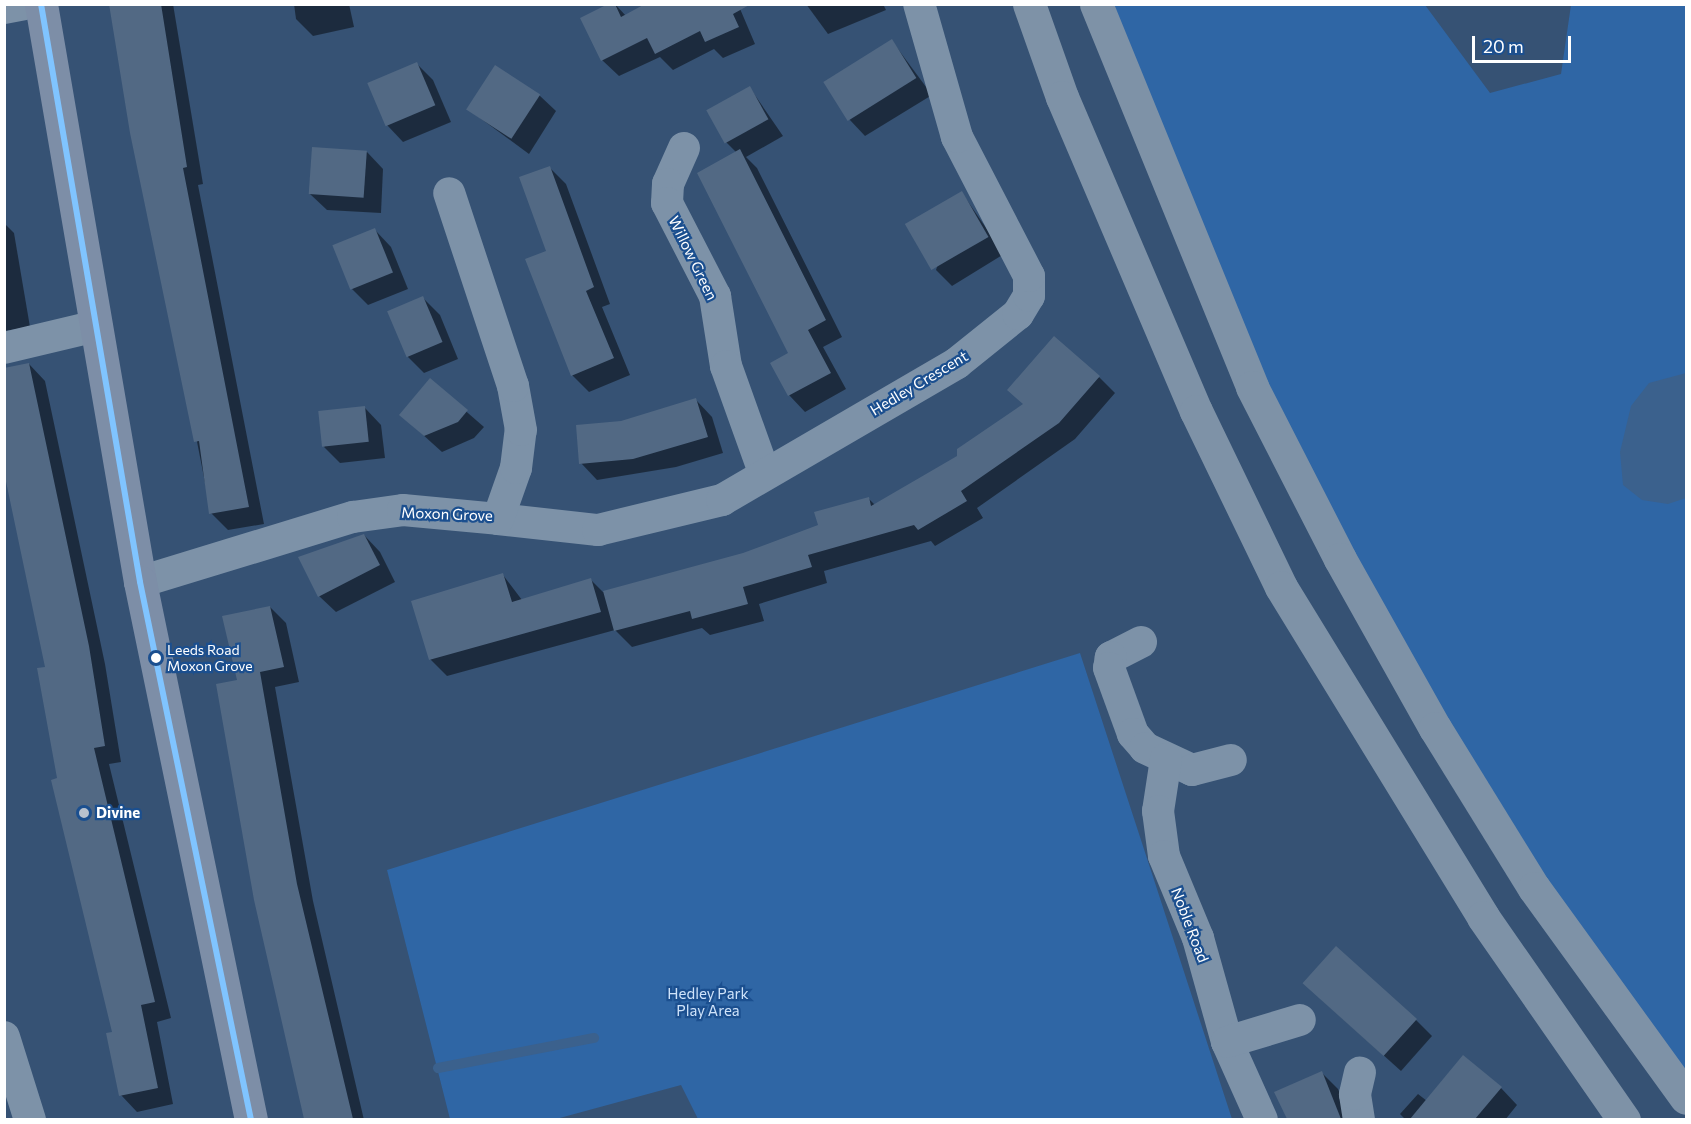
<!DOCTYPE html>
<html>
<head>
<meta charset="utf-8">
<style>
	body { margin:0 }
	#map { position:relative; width:1691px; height:1124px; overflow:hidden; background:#365274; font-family:Commissioner,sans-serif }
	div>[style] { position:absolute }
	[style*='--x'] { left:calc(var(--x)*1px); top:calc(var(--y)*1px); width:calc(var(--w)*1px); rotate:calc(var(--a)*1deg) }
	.green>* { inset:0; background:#2f66a5 }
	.water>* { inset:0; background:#3b618d }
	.shadow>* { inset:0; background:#0007 }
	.stream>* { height:10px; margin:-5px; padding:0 5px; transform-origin:5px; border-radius:5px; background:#3b618d }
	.building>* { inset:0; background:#526984; transform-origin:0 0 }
	.minor>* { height:32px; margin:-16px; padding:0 16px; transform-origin:16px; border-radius:16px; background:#7d92a8 }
	.major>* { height:33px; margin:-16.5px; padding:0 16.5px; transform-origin:16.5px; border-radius:16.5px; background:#7d8ea7 }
	.highway>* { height:33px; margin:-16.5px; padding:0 16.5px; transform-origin:16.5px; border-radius:16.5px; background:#7e92a7 }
	.bus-1>* { height:6px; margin:-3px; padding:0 3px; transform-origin:3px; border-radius:3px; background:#80c4ff }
	.dots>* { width:16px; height:16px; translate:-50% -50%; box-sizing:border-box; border:3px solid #1b4f8f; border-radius:50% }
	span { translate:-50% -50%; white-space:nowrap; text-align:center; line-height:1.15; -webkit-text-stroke:4.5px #1b4f8f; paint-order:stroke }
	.bus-label { font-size:14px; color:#fff }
	.left { translate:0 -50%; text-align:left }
	.street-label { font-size:15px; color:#fff }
	.poi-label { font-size:15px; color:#fff; font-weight:700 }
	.park-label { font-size:15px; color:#cfe3fa }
	.frame { position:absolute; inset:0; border:6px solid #fff; pointer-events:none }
	.scale { position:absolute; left:1472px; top:36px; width:99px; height:27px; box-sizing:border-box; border:3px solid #fff; border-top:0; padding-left:8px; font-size:18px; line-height:21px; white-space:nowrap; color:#fff; -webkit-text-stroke:4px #1b4f8f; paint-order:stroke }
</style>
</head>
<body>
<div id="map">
	<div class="green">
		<div style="clip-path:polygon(1096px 5px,1425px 5px,1490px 93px,1561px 74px,1571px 5px,1686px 5px,1686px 1098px,1340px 559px)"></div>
		<div style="clip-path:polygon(1080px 653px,1232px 1119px,698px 1119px,681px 1085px,556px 1119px,450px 1119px,387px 870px)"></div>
	</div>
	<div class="water">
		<div style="clip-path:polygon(1686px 373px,1686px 498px,1668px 504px,1642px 500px,1623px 485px,1620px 452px,1631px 406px,1649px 383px)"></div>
	</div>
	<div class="shadow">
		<div style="clip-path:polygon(111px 4px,173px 4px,203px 184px,198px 185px,264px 524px,228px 530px,211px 513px)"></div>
		<div style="clip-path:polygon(294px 4px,349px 4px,354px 27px,313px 36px,296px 19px)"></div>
		<div style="clip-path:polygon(615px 4px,626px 16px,738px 4px,755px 44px,723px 58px,714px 49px,673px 70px,660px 57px,619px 76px,602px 60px)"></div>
		<div style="clip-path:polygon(806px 4px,883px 4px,886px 10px,828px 34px)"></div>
		<div style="clip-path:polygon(892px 41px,932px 95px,865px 136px,849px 119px)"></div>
		<div style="clip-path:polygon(416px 63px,433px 80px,451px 122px,403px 142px,387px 125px)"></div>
		<div style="clip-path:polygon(750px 88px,783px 136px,746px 157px,757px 168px,842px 337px,823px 347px,846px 389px,805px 412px,789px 395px,790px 354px,737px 153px,726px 142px)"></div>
		<div style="clip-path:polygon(539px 95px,556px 111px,529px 154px,469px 110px)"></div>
		<div style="clip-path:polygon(367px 152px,383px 169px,381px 213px,327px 210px,310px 194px)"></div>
		<div style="clip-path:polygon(550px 168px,566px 184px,610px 304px,602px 307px,630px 375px,589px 392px,572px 375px,548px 252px)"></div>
		<div style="clip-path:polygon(962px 193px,1004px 254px,952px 286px,936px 270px)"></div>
		<div style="clip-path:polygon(4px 223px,14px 233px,30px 327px,4px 331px)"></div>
		<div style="clip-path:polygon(375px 230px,391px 247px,408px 289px,368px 305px,351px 288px)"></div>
		<div style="clip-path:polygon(423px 298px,440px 315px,458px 359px,424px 373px,408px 357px,389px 312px)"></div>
		<div style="clip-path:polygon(29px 364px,45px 381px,105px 664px,121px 762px,109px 764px,171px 1018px,157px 1022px,173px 1104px,137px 1112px,121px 1095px,114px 1033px,59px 779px)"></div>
		<div style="clip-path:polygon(1099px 377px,1115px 393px,1075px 439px,977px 508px,983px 518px,935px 546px,931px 541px,824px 571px,827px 583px,759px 604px,764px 621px,710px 635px,702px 628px,632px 647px,615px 630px,447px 676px,430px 659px,503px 575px,522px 600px,590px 579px,603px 592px,744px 554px,819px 526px,868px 498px,876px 506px)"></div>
		<div style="clip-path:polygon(430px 380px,484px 427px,474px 438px,442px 452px,401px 415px)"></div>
		<div style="clip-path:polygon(696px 400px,712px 417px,723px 453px,676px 467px,597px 480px,581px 463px,622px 422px)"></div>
		<div style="clip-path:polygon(365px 408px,381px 425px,385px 458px,340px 463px,324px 447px)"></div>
		<div style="clip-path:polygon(364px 535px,380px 552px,395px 582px,336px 612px,319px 596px)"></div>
		<div style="clip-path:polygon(270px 607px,286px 623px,299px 682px,275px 687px,313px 901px,364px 1120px,305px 1120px,256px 900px,239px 682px)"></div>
		<div style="clip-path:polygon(1322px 1000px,1416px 1020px,1432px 1036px,1401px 1071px)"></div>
		<div style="clip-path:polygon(1322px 1073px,1338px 1089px,1351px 1120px,1288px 1120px,1276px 1093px)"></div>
		<div style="clip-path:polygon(1501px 1088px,1517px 1105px,1505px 1120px,1406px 1120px,1400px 1114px,1418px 1094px,1427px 1101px)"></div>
	</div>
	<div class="stream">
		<div style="--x:438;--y:1068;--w:159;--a:-10.9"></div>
	</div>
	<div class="building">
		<div style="clip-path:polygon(109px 4px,161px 4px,187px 167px,183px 168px,249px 507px,209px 514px,199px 441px,194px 442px,130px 133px)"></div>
		<div style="clip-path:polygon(608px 4px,615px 4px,621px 17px,645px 4px,751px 4px,733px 14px,739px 27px,705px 42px,700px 31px,655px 54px,647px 38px,601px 61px,580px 18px)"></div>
		<div style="left:892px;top:39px;width:46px;height:81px;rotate:58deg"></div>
		<div style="left:417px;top:62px;width:47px;height:54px;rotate:67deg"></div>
		<div style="left:495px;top:65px;width:54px;height:53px;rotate:33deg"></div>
		<div style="left:750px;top:86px;width:38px;height:50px;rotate:61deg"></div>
		<div style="left:312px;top:147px;width:55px;height:47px;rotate:4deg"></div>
		<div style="clip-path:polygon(740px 149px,826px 320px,808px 330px,831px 373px,788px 396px,770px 363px,788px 353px,697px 173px)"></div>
		<div style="clip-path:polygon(550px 166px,594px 287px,586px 291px,614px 358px,571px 376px,525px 259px,546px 251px,519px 177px)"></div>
		<div style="left:962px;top:191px;width:53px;height:66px;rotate:60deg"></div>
		<div style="left:375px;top:228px;width:48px;height:46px;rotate:68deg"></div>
		<div style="left:423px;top:296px;width:50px;height:39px;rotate:67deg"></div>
		<div style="clip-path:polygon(1054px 336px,1100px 376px,1059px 423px,961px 491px,967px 501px,918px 530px,914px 525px,808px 555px,812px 567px,743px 587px,748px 604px,692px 619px,690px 611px,614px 631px,603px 591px,743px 553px,818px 525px,814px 512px,869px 497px,871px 506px,957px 456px,957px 449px,1023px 404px,1007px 390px)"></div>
		<div style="clip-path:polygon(29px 363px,89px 646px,105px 746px,94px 748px,155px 1002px,141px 1005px,158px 1088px,119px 1096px,106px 1033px,112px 1032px,51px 780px,57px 778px,37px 668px,45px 667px,4px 472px,4px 368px)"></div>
		<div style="clip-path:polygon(430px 378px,468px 410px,458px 422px,424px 436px,399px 415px)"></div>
		<div style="clip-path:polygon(696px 398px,708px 437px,633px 459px,579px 464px,576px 425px,621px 421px)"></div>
		<div style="left:365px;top:406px;width:36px;height:47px;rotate:84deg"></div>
		<div style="clip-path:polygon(364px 534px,380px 565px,318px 597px,298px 557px)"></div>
		<div style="clip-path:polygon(503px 573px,512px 602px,591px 578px,601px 612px,429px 660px,411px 601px)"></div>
		<div style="clip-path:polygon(270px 606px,284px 667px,260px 672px,297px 884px,353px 1119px,304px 1119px,254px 900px,216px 684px,237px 680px,222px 616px)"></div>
		<div style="left:1336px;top:946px;width:109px;height:50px;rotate:42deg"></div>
		<div style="clip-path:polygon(1463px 1055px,1502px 1087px,1475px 1119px,1410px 1119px)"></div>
		<div style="clip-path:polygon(1322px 1071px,1341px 1119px,1287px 1119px,1274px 1092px)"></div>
	</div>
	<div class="minor">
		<div style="--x:4;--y:8;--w:20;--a:-11"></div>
		<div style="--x:684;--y:148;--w:39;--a:114"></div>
		<div style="--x:668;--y:184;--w:19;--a:93"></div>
		<div style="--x:667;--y:203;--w:105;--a:62.7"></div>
		<div style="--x:715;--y:296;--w:71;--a:81.1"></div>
		<div style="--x:726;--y:366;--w:113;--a:70.3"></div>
		<div style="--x:4;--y:348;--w:95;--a:-13.4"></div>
		<div style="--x:498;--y:519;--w:101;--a:6.3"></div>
		<div style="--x:598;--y:530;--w:128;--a:-13.6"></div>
		<div style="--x:722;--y:500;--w:272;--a:-30.2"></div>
		<div style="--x:957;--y:363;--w:78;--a:-38.8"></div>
		<div style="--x:1018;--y:314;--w:21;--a:-59"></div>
		<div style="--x:1029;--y:296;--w:20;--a:-90"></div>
		<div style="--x:1029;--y:276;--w:157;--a:-117.4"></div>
		<div style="--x:957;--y:137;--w:138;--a:-105.9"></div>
		<div style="--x:140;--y:582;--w:223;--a:-17"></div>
		<div style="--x:353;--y:517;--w:50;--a:-8"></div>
		<div style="--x:403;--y:510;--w:95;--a:5.4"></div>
		<div style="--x:498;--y:519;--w:54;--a:-70.6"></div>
		<div style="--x:516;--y:468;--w:38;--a:-83"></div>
		<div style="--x:521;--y:430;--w:45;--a:-100.3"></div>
		<div style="--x:513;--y:386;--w:203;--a:-108.3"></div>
		<div style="--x:1141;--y:642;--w:34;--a:153"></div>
		<div style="--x:1111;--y:657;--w:11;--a:100"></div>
		<div style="--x:1109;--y:668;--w:70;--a:70"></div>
		<div style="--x:1133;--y:734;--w:18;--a:49"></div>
		<div style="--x:1145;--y:748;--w:52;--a:25.1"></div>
		<div style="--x:1192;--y:770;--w:40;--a:-14.4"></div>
		<div style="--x:1166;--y:759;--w:53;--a:98.7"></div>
		<div style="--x:1158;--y:811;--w:45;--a:82.4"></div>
		<div style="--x:1164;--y:856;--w:89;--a:67.5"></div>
		<div style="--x:1198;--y:938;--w:108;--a:74.4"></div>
		<div style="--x:1227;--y:1042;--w:85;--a:65.8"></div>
		<div style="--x:4;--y:1037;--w:87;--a:72.6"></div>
		<div style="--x:1227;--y:1042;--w:76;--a:-16.8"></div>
		<div style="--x:1359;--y:1120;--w:26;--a:-99"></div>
		<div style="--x:1355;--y:1094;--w:22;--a:-77"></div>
	</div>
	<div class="major">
		<div style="--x:41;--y:4;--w:586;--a:80.28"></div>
		<div style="--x:140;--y:582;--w:549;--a:78.34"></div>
	</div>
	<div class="highway">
		<div style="--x:1029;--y:4;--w:99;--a:70.5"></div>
		<div style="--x:1062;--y:97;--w:341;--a:66.9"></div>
		<div style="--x:1196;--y:411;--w:195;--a:64.2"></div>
		<div style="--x:1281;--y:587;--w:387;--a:58.5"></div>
		<div style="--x:1483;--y:917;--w:247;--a:55.2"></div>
		<div style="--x:1096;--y:4;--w:414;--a:67.8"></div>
		<div style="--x:1252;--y:387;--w:193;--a:62.9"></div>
		<div style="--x:1340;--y:559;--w:194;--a:60.7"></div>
		<div style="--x:1435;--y:728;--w:188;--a:58.3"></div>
		<div style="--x:1534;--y:888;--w:259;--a:54.1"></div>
	</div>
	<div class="bus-1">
		<div style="--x:41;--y:4;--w:586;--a:80.28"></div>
		<div style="--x:140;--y:582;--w:549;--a:78.34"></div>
	</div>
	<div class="dots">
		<div style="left:156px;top:658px;background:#fff"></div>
		<div style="left:84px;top:813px;background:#b9c2ce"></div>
	</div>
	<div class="bus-label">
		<span class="left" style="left:167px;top:658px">Leeds Road<br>Moxon Grove</span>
	</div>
	<div class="street-label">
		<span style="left:693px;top:258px;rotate:64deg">Willow Green</span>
		<span style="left:919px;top:383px;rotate:-31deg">Hedley Crescent</span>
		<span style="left:447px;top:514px;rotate:2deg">Moxon Grove</span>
		<span style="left:1190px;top:925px;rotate:69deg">Noble Road</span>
	</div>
	<div class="poi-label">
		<span class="left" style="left:96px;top:813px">Divine</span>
	</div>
	<div class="park-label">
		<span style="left:708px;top:1002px">Hedley Park<br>Play Area</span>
	</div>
	<div class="frame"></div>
	<div class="scale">20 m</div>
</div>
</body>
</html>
